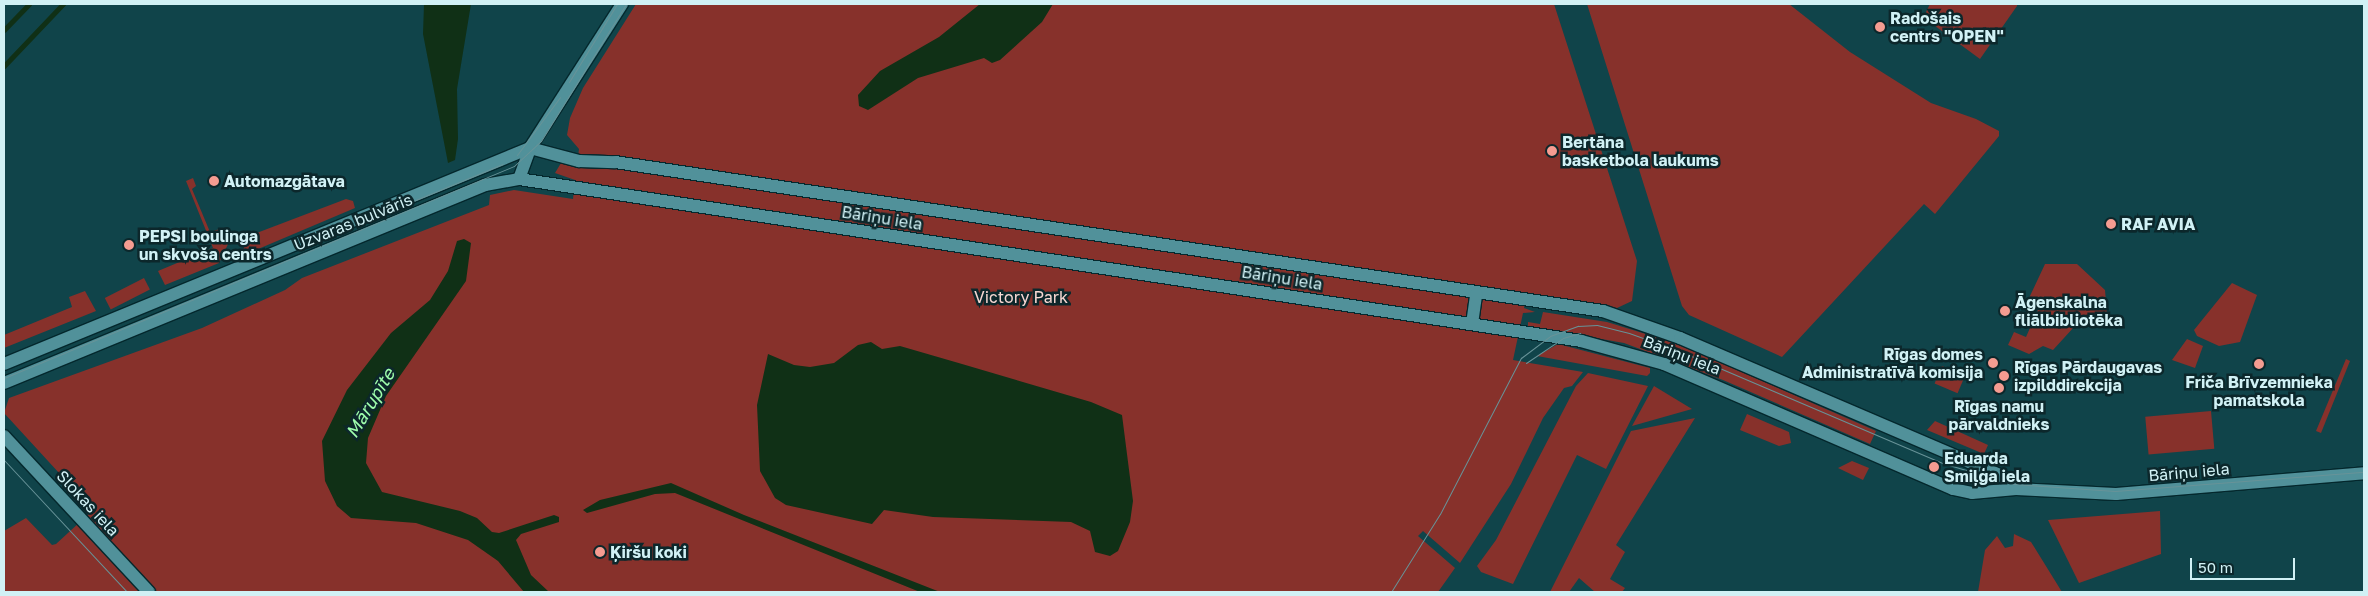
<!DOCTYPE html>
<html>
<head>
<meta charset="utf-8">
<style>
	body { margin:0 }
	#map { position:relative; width:2368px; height:596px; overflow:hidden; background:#10444a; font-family:"Golos Text",sans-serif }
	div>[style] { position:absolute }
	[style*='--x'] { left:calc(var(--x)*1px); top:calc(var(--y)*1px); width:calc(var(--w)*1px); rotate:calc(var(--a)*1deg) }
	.green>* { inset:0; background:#87312b; transform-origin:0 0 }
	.water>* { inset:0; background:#103016 }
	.stream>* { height:4.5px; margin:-2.25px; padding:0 2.25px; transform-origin:2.25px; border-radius:2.25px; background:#103016 }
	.roads { filter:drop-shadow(1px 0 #04282d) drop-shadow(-1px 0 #04282d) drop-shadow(0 1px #04282d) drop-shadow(0 -1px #04282d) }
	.tertiary>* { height:12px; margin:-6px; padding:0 6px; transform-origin:6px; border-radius:6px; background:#51919a }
	.secondary>* { height:12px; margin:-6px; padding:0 6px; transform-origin:6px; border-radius:6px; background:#51919a }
	.tram>* { height:1px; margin:-0.5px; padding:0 0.5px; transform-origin:0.5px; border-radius:0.5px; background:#689398 }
	.dots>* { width:14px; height:14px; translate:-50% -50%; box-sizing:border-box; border:2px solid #0c272b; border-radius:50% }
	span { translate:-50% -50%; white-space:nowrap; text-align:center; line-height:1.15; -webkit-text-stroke:5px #0c272b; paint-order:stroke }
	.poi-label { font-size:16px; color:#d1f1f5; font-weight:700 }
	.left { translate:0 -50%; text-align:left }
	.right { translate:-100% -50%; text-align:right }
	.street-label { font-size:16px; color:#d1f1f5 }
	.park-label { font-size:16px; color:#f8d8d3 }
	.water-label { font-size:18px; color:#9ffeac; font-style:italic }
	.frame { position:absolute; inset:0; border:5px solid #d1f1f5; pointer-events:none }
	.scale { position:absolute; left:2190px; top:558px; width:105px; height:22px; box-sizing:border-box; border:2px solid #d1f1f5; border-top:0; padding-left:6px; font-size:15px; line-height:18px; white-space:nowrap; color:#d1f1f5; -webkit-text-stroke:4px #0c272b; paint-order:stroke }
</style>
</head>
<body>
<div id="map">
	<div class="green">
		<div style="clip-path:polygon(636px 4px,1554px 4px,1637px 261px,1632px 301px,1617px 308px,1526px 293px,1524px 308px,1535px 312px,1523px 313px,1513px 360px,1583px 372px,1572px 386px,1564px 388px,1543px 418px,1511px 484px,1460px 563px,1423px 531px,1418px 536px,1455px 568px,1438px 592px,4px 592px,4px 531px,26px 518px,52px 545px,56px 544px,93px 510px,4px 413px,9px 398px,202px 328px,285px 290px,302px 278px,489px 205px,490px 195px,514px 190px,573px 199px,575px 180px,555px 173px,561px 163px,577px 164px,579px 149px,567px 135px,570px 118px,583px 88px)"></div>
		<div style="clip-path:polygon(1587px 4px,1789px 4px,1850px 52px,1931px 103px,1976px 119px,1999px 131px,1999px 136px,1935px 214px,1924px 204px,1782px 357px,1689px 315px,1682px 306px)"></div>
		<div style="clip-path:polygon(1930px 4px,2017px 4px,2017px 6px,1980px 59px,1931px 23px,1926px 12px)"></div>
		<div style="clip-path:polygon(193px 178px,196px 186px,192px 189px,210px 232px,223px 228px,230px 240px,219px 263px,165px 285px,158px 271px,213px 248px,186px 181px)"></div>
		<div style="clip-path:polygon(346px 199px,353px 201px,355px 208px,251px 252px,243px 251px,246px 240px,254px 234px)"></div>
		<div style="clip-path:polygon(2045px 264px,2077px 264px,2105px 290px,2107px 313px,2096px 325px,2085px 315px,2053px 350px,2043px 346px,2029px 354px,2008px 345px,2014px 332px,2026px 337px,2041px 303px,2029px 298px)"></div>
		<div style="left:144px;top:278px;width:13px;height:44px;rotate:63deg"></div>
		<div style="clip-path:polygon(2232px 283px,2257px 295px,2240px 342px,2219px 346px,2197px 336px,2194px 330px)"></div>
		<div style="clip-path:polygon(85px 291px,96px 311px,4px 348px,4px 335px,72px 307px,69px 297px)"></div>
		<div style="clip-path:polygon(1543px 312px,1607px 322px,1678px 344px,1876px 431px,1870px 444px,1723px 380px,1624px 343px,1528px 326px,1528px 322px,1540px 324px)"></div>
		<div style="clip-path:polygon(2187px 339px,2203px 346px,2195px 368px,2172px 360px)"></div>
		<div style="clip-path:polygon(1558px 344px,1650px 368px,1650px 373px,1647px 376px,1537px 356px)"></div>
		<div style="clip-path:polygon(2346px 359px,2350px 361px,2321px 433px,2316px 431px)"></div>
		<div style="left:1942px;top:366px;width:25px;height:19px;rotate:23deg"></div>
		<div style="clip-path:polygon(1588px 373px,1648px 386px,1606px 469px,1577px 455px,1513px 584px,1481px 572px,1477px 566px,1496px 540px,1576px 386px)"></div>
		<div style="clip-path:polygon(1654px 386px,1692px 409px,1632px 426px)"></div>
		<div style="left:2211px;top:411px;width:38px;height:66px;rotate:85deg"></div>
		<div style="clip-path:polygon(1747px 414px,1789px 432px,1791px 443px,1779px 446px,1740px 430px)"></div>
		<div style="clip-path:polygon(1695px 418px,1616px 545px,1625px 552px,1610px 579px,1625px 588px,1622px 592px,1595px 592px,1579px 578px,1569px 592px,1550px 592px,1631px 431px)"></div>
		<div style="clip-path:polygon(1935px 421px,1988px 445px,1984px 454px,1927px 430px)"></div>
		<div style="clip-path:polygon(1852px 461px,1869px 468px,1863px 480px,1838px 468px)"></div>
		<div style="clip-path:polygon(2160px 511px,2161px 554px,2079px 583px,2048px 520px)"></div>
		<div style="clip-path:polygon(2014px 534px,2031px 542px,2062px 592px,1978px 592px,1985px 550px,1997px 536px,2005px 548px,2013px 546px)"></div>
	</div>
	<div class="water">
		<div style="clip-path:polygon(424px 4px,471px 4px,457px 89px,458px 139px,455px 160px,448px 163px,423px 34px)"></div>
		<div style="clip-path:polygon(980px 4px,1053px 4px,1042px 22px,1000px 60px,992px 63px,984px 58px,918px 78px,868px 110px,859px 106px,858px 95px,880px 71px,939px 37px)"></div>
		<div style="clip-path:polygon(464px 239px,471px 243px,466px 281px,386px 396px,368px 438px,366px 463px,382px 492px,460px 511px,477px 518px,492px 532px,499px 533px,554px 515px,559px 517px,559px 522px,521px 534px,516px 540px,531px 575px,549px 592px,524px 592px,498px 561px,468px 540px,416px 523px,351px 518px,337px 506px,325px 481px,322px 441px,347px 390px,391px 333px,430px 300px,448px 271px,457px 241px)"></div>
		<div style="clip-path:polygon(871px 342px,882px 349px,900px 346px,962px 364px,1091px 402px,1122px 415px,1133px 501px,1130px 522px,1118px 551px,1110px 556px,1095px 552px,1090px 531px,1071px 522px,933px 517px,884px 510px,872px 524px,786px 505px,775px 498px,760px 471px,757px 405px,768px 354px,794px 365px,810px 367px,834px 363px,858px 345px)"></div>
		<div style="clip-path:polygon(671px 483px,744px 515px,940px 592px,920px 592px,675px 493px,655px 494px,587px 513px,583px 510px,600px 500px)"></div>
	</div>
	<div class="stream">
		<div style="--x:4;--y:30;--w:36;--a:-46"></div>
		<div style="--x:4;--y:66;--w:86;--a:-46.4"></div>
	</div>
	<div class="roads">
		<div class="tertiary">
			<div style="--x:530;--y:148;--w:51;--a:14.9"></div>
			<div style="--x:579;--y:161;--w:36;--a:2"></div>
			<div style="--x:615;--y:162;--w:999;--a:8.58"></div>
			<div style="--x:1603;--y:311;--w:82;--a:19.3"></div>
			<div style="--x:1680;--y:338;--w:350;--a:23.2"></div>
			<div style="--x:2002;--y:476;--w:19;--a:43"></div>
			<div style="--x:519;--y:179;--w:33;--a:-70"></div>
			<div style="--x:530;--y:148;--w:171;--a:-57.4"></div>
			<div style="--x:1472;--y:324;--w:30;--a:-82"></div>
			<div style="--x:4;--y:364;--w:569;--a:-22.33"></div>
			<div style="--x:4;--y:383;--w:520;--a:-22.37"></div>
			<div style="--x:485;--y:185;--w:35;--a:-10"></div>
			<div style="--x:519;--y:179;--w:1074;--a:8.67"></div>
			<div style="--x:1581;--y:341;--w:86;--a:15.5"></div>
			<div style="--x:1664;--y:364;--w:315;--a:23.4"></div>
			<div style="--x:1953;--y:489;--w:19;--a:12"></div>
			<div style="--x:1972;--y:493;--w:44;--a:-5.2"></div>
			<div style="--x:2016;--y:489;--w:100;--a:2.9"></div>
			<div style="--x:2116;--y:494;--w:249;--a:-4.8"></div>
		</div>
		<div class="secondary">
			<div style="--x:4;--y:436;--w:213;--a:47.1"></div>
		</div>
	</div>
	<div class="tram">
		<div style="--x:569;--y:82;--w:92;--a:-58.4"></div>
		<div style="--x:517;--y:155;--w:72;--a:-53.4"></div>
		<div style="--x:401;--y:206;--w:110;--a:-22.4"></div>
		<div style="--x:1526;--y:363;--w:45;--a:-34"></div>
		<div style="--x:1563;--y:338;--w:18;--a:-16"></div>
		<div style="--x:4;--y:378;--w:552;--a:-22.57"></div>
		<div style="--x:514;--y:166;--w:37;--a:-43"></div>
		<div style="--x:541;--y:141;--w:161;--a:-58.2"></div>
		<div style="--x:4;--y:460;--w:180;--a:47"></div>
		<div style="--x:1391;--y:592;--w:92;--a:-57.9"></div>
		<div style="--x:1440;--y:514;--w:176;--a:-62.6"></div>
		<div style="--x:1521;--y:358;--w:36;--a:-37"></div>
		<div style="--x:1550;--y:336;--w:30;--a:-20"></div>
		<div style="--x:1578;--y:326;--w:19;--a:-3"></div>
		<div style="--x:1597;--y:325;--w:33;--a:14"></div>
		<div style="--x:1629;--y:333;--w:56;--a:19.7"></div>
		<div style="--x:1682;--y:352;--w:283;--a:23.1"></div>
		<div style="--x:1942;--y:463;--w:75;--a:16.3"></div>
		<div style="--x:2014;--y:484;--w:101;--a:4"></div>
		<div style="--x:2115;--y:491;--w:250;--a:-4.4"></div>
	</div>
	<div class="dots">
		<div style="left:1880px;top:27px;background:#f59c91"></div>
		<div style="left:1552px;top:151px;background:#f59c91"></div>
		<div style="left:214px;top:181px;background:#f59c91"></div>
		<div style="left:2111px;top:224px;background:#f59c91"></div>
		<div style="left:129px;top:245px;background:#f59c91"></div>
		<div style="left:2005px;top:311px;background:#f59c91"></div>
		<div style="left:1993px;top:363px;background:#f59c91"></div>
		<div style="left:2259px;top:364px;background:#f59c91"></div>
		<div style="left:2004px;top:376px;background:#f59c91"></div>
		<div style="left:1999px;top:388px;background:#f59c91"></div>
		<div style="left:1934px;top:467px;background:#f59c91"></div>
		<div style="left:600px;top:552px;background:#f59c91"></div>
	</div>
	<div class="poi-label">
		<span class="left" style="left:1890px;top:27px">Radošais<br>centrs "OPEN"</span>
		<span class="left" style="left:1562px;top:151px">Bertāna<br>basketbola laukums</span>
		<span class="left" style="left:224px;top:181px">Automazgātava</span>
		<span class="left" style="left:2121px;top:224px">RAF AVIA</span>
		<span class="left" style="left:139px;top:245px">PEPSI boulinga<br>un skvoša centrs</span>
		<span class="left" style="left:2015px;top:311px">Āgenskalna<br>fliālbibliotēka</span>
		<span class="right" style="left:1983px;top:363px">Rīgas domes<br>Administratīvā komisija</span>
		<span class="left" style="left:2014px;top:376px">Rīgas Pārdaugavas<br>izpilddirekcija</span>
		<span style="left:2259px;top:391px">Friča Brīvzemnieka<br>pamatskola</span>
		<span style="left:1999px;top:415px">Rīgas namu<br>pārvaldnieks</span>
		<span class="left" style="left:1944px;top:467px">Eduarda<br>Smiļģa iela</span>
		<span class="left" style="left:610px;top:552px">Ķiršu koki</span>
	</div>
	<div class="street-label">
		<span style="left:882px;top:218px;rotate:9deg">Bāriņu iela</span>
		<span style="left:353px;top:222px;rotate:-22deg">Uzvaras bulvāris</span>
		<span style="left:1282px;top:278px;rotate:9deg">Bāriņu iela</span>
		<span style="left:1682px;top:355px;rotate:21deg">Bāriņu iela</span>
		<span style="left:2189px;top:472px;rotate:-5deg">Bāriņu iela</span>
		<span style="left:88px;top:503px;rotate:47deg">Slokas iela</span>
	</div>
	<div class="park-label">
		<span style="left:1021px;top:297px">Victory Park</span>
	</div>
	<div class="water-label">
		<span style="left:370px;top:403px;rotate:-59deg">Mārupīte</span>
	</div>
	<div class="frame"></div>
	<div class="scale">50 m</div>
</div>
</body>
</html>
